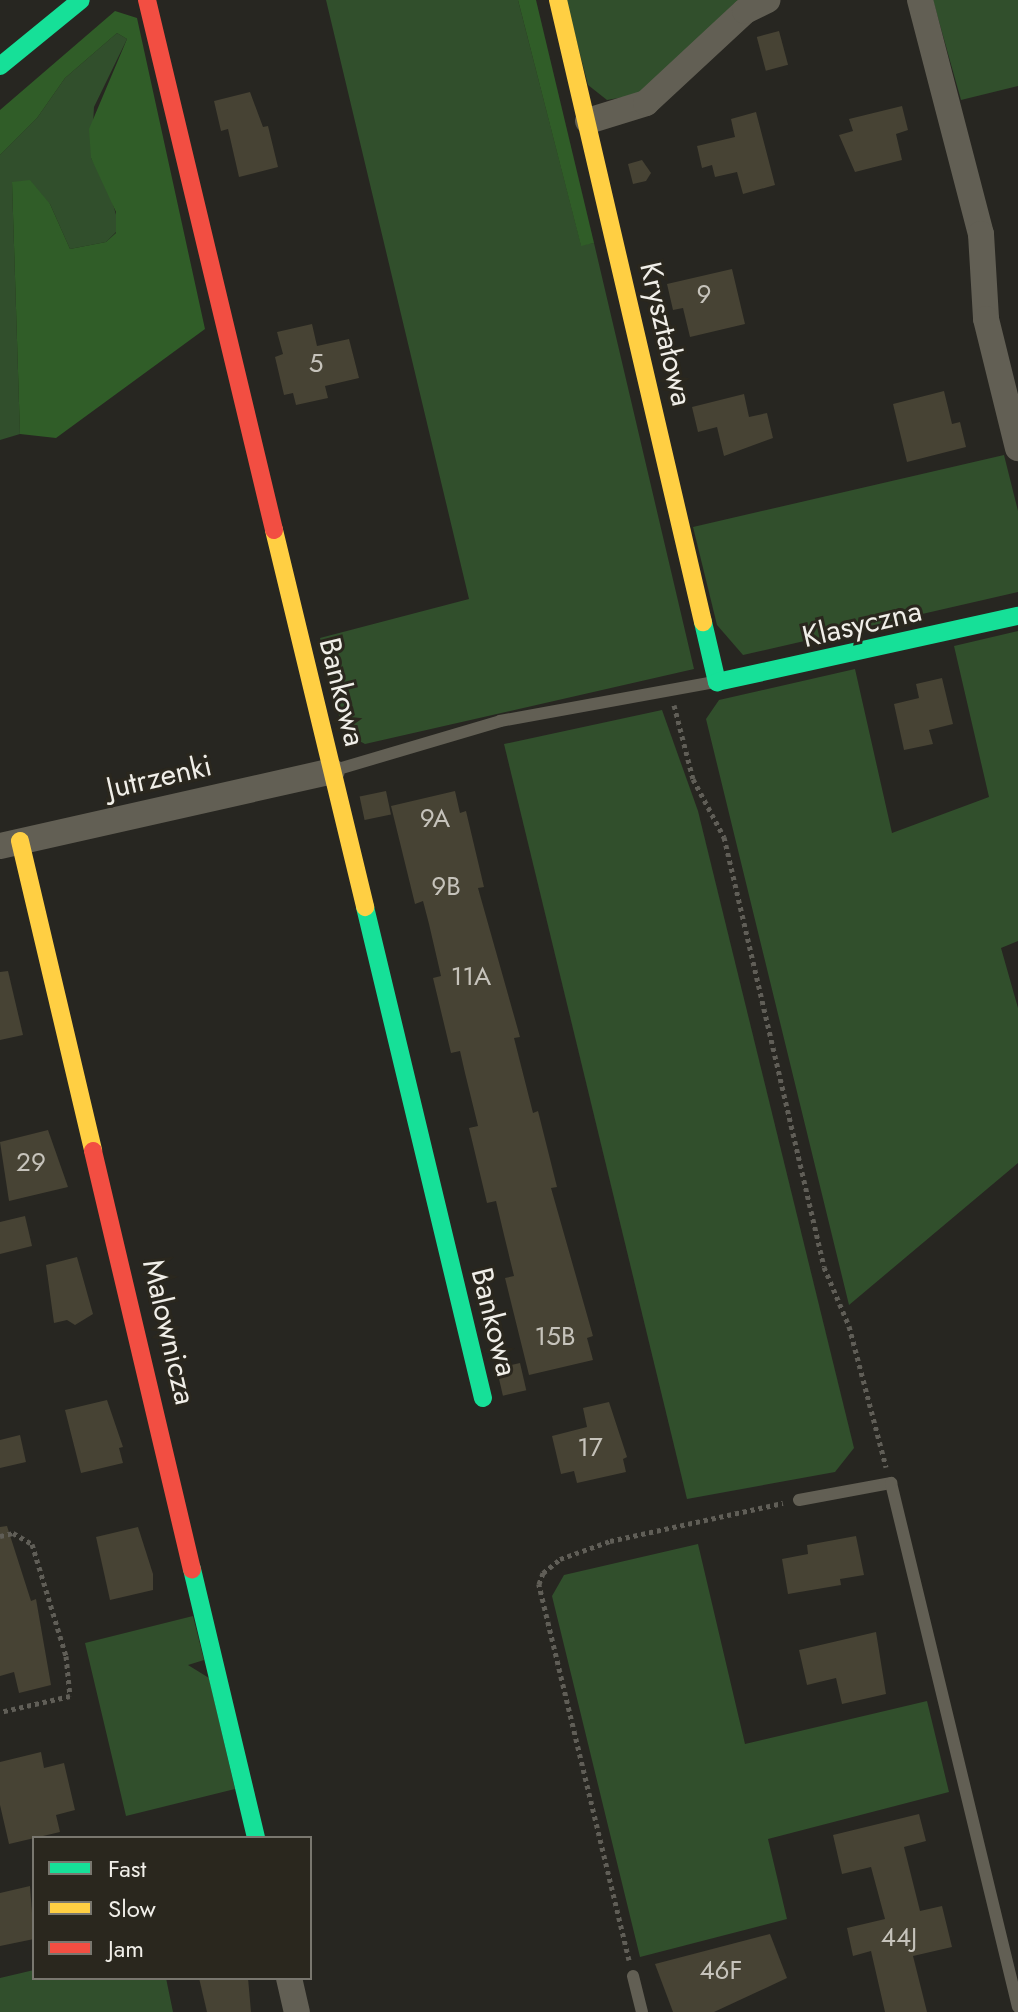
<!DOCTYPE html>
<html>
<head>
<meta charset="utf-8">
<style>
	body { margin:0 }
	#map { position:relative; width:1018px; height:2012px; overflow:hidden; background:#272621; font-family:Jost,sans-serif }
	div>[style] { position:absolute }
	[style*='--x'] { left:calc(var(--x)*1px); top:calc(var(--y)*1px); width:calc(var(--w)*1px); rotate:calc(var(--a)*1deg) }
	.green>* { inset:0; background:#314f2c }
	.forest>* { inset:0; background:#305d28 }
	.building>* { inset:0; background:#474334; transform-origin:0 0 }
	.path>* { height:5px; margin-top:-2.5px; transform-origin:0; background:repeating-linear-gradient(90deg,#605e57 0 4px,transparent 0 8px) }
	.lane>* { height:12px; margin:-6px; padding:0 6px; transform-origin:6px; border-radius:6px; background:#625f54 }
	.street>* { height:26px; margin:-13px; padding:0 13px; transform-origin:13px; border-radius:13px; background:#625f54 }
	.fast>* { height:18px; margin:-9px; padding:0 9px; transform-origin:9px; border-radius:9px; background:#16e098 }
	.slow>* { height:18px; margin:-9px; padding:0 9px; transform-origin:9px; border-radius:9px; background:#ffcf43 }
	.jam>* { height:18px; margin:-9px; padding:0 9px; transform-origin:9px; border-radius:9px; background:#f24e42 }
	span { translate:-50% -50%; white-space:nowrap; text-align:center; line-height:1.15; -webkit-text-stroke:6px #2a271e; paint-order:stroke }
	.number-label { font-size:26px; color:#c6c3bb }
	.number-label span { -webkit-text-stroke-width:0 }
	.street-label { font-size:30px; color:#f0eee8 }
	.legend { position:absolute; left:32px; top:1836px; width:280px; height:144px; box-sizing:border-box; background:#2a271e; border:2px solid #79776f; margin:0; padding:10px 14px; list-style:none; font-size:24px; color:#f0eee8 }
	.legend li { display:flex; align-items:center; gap:16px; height:40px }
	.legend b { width:40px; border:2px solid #79776f }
</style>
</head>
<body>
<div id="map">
	<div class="green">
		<div style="clip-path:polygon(326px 0,518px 0,581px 245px,594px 243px,694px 669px,365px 744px,343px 732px,320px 638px,469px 599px)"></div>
		<div style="clip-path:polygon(566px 0,738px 0,641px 94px,607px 100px,588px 85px)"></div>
		<div style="clip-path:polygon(933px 0,1018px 0,1018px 86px,961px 100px)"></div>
		<div style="clip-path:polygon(117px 33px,127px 39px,94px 107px,91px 158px,108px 187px,119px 225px,116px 232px,106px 242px,70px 249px,50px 204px,12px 182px,20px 434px,0 440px,0 155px,37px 118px,65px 78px)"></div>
		<div style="clip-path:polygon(1004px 455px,1018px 511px,1018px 592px,743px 655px,717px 625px,693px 527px)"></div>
		<div style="clip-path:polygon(1018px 631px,1018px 941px,1001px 948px,1018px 1008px,1018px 1163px,849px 1305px,706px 719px,719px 700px,855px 669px,892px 833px,989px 797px,954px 646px)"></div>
		<div style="clip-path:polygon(662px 710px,698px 811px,854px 1448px,835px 1472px,687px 1499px,504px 744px)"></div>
		<div style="clip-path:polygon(698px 1544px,745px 1744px,927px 1701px,949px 1792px,768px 1839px,787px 1919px,640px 1957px,552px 1596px,564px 1575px)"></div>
		<div style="clip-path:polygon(193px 1616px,204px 1660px,188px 1665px,209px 1678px,235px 1789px,126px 1816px,85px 1643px)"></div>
		<div style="clip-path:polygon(34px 1970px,34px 1978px,166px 1978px,173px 2012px,0 2012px,0 1978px)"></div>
	</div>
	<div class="forest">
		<div style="clip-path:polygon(518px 0,536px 0,594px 243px,581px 246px)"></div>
		<div style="clip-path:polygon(115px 11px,137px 18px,205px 329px,56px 438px,20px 434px,12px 182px,30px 180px,50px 204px,70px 249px,106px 242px,116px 233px,116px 212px,91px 158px,89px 129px,127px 39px,117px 33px,65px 78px,37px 118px,0 155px,0 110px)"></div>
	</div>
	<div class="building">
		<div style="left:779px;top:31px;width:35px;height:23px;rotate:75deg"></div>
		<div style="clip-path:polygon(250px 92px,263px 127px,268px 126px,278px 167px,239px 177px,228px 129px,221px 131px,214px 101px)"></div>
		<div style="clip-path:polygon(902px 106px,908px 130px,896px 134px,902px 160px,855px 172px,839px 135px,853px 131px,849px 119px)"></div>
		<div style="clip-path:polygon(756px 112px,775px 185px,743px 194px,737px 172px,715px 177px,712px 165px,702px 168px,697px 146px,735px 137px,731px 119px)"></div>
		<div style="clip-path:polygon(642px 160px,651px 173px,646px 181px,633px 184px,628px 164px)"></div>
		<div style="clip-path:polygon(732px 269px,745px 324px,690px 337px,683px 308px,673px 310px,667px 284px)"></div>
		<div style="clip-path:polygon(312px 324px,317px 346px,349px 339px,359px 378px,325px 386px,328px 398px,296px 405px,293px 393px,284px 395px,275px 357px,283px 354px,277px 332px)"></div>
		<div style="clip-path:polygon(944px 391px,952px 424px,960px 422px,966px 447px,907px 462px,893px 404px)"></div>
		<div style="clip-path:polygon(744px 394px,749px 417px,767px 413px,773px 438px,724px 456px,717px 427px,698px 432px,692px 407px)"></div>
		<div style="clip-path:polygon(942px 678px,953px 724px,929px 730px,933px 744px,904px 750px,894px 704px,919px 698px,916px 684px)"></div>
		<div style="left:386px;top:791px;width:24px;height:27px;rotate:78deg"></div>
		<div style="clip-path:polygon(455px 791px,460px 813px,466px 811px,484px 887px,478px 888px,520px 1037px,514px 1038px,533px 1113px,538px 1111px,557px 1187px,551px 1188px,593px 1336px,587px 1338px,593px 1360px,529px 1375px,505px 1278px,514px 1276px,504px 1235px,496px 1201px,487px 1203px,469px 1128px,478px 1126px,465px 1073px,460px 1051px,451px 1053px,433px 978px,441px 976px,429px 924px,423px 901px,415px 904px,391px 806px)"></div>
		<div style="clip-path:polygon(8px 971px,23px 1035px,0 1040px,0 972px)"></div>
		<div style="clip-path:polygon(48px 1130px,68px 1187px,9px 1201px,0 1142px)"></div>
		<div style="clip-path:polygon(25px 1216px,32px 1246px,0 1254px,0 1222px)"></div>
		<div style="clip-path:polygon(77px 1257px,93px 1314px,75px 1325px,67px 1320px,54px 1323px,46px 1265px)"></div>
		<div style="left:520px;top:1363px;width:28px;height:24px;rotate:77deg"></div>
		<div style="clip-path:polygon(107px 1400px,123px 1447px,119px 1448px,123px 1463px,81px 1473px,65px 1410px)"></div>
		<div style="clip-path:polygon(609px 1402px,627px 1457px,623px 1459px,626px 1472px,577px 1483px,574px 1471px,561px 1474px,552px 1436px,587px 1427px,583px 1408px)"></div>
		<div style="clip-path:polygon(20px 1435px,26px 1462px,0 1468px,0 1440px)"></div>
		<div style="clip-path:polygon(7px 1526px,31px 1601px,36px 1599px,51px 1685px,19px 1693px,14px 1672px,0 1676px,0 1527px)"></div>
		<div style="clip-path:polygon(138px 1527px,153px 1574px,153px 1590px,110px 1600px,96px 1537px)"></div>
		<div style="clip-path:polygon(856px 1536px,864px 1575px,840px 1579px,841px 1585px,788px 1594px,782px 1559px,808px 1554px,807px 1545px)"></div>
		<div style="clip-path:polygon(876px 1632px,886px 1694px,842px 1704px,836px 1678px,807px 1685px,799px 1650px)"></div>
		<div style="clip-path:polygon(41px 1752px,44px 1768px,64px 1763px,75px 1810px,56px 1815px,60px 1832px,9px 1844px,0 1805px,0 1762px)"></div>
		<div style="clip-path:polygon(919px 1814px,926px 1841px,904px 1847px,920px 1911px,942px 1906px,952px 1947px,913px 1956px,927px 2012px,885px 2012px,871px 1951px,853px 1956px,847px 1928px,885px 1919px,871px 1867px,842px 1874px,833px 1835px)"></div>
		<div style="clip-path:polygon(30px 1886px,34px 1939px,0 1946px,0 1893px)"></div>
		<div style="clip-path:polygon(770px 1934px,787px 1978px,714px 2012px,673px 2012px,655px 1964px)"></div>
		<div style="clip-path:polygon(199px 1978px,248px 1978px,251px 2012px,207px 2012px)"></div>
	</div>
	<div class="path">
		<div style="--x:674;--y:705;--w:76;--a:75.6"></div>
		<div style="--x:693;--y:779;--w:66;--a:61.9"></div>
		<div style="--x:724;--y:837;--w:441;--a:76.9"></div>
		<div style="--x:824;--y:1267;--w:64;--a:67"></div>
		<div style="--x:849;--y:1326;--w:146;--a:75.3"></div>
		<div style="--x:0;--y:1536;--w:13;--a:-13"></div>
		<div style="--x:13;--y:1533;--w:22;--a:30"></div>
		<div style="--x:32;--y:1544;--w:117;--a:73.1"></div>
		<div style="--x:66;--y:1656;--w:40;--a:84.3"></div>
		<div style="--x:70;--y:1696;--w:72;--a:167.1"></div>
		<div style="--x:629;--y:1960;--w:387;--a:-103.5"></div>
		<div style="--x:539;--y:1584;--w:12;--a:-70"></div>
		<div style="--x:543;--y:1573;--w:22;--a:-39"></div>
		<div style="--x:560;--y:1559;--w:53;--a:-19.8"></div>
		<div style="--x:610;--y:1541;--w:177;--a:-12.4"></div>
	</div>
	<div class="lane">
		<div style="--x:335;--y:770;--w:172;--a:-16.5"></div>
		<div style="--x:500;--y:721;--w:218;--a:-10.3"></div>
		<div style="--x:799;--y:1500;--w:94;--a:-10.5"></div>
		<div style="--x:891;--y:1483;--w:539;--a:76.38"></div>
		<div style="--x:633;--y:1976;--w:37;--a:76"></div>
	</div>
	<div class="street">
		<div style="--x:920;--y:0;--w:242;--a:75.4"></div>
		<div style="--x:981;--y:234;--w:85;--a:86.6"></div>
		<div style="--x:986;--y:319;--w:133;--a:76.1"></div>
		<div style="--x:588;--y:121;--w:61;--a:-17.2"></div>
		<div style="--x:646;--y:103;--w:135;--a:-42.9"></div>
		<div style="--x:745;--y:11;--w:25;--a:-26"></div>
		<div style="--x:0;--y:846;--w:340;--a:-12.7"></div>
		<div style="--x:289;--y:1978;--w:35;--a:77"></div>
	</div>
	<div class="fast">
		<div style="--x:0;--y:66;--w:104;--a:-39.2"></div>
		<div style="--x:703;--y:622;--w:62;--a:76.9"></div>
		<div style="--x:717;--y:682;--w:308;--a:-12.4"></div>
		<div style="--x:365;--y:907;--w:505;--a:76.49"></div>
		<div style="--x:192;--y:1569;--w:277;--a:76.6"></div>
	</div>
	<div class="slow">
		<div style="--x:558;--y:0;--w:639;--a:76.88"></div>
		<div style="--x:274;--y:530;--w:388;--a:76.4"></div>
		<div style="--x:20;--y:841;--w:318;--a:76.7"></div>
	</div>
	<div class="jam">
		<div style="--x:147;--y:0;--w:545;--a:76.52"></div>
		<div style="--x:93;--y:1151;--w:430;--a:76.7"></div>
	</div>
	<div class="number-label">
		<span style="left:704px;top:295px">9</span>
		<span style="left:316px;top:364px">5</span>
		<span style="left:435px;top:819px">9A</span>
		<span style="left:446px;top:887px">9B</span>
		<span style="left:471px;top:977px">11A</span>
		<span style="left:31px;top:1163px">29</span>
		<span style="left:555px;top:1337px">15B</span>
		<span style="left:590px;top:1448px">17</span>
		<span style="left:899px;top:1938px">44J</span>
		<span style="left:721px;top:1971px">46F</span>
	</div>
	<div class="street-label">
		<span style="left:666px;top:334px;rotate:77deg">Kryształowa</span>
		<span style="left:862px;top:624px;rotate:-13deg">Klasyczna</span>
		<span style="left:342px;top:692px;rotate:76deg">Bankowa</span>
		<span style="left:159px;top:777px;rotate:-13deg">Jutrzenki</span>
		<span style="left:494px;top:1322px;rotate:76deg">Bankowa</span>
		<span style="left:169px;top:1332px;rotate:77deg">Malownicza</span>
	</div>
	<ul class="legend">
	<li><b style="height:10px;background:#16e098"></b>Fast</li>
	<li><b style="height:10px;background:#ffcf43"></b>Slow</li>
	<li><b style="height:10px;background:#f24e42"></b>Jam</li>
	</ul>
</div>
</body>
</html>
